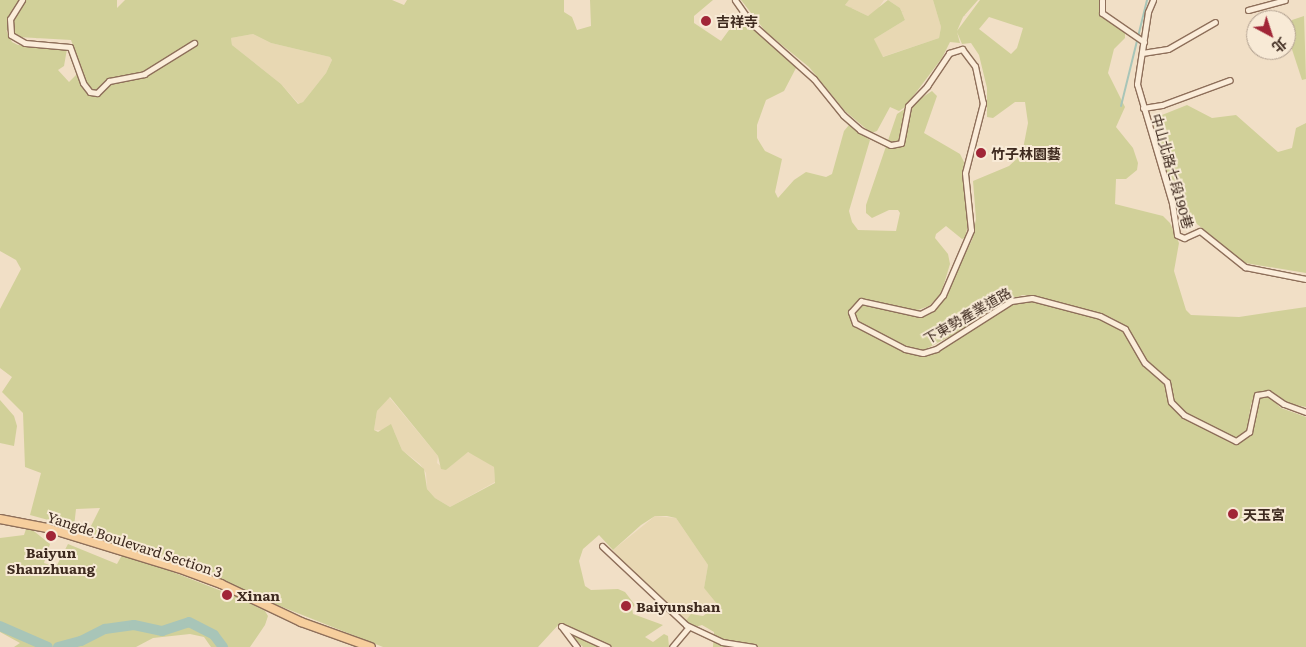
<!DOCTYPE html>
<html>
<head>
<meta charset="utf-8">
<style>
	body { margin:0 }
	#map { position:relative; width:1306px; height:647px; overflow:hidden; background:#f1dfc6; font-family:Literata,"Noto Sans TC",serif }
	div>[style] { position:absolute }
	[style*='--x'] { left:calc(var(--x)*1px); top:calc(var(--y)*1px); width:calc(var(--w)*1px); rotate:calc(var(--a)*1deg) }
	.farmland>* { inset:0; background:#e8d8b3 }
	.green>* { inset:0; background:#d1d099 }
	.stream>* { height:2px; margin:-1px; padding:0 1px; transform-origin:1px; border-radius:1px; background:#a8c5b8 }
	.river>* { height:10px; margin:-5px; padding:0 5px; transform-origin:5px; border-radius:5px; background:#a8c5b8 }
	.roads { filter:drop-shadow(1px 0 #8e6f5a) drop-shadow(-1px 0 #8e6f5a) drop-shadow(0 1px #8e6f5a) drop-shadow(0 -1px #8e6f5a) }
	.minor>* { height:5px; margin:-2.5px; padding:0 2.5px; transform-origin:2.5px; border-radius:2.5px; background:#fbedda }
	.primary>* { height:8px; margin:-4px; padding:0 4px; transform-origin:4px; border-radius:4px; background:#f6ce9d }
	.dots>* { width:14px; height:14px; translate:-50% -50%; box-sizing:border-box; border:2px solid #f8ead6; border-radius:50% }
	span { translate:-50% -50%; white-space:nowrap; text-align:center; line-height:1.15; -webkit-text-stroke:4px #f8ead6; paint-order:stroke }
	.poi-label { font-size:14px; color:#3e2a1f; font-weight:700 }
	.left { translate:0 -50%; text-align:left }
	.street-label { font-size:14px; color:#3e2a1f }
	.north { position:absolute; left:1246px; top:10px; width:50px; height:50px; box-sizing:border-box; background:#f8ead6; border:1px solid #ae9d8d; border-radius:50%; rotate:140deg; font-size:14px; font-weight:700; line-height:20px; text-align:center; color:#3e2a1f }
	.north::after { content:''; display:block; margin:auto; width:18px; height:22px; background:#a12637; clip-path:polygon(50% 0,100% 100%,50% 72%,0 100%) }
</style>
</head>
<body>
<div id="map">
	<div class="farmland">
		<div style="clip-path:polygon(849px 0,884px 0,876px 12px,868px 16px,845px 5px)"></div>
		<div style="clip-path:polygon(888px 0,933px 0,941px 27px,939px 38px,882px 57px,874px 39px,905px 20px,900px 8px)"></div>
		<div style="clip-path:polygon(253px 34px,271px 43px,330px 57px,332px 60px,326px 73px,303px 102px,299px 104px,281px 84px,232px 45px,231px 38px)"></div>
		<div style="clip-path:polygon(389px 397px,438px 456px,437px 463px,446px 470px,467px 452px,477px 455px,494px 467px,495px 482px,450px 507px,435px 498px,427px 489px,426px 473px,420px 464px,402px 450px,394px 431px,374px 430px,377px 411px)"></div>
		<div style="clip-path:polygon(655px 516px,676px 518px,708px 565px,704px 588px,718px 603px,708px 614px,694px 614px,685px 622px,622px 563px,613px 550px)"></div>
	</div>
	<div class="green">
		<div style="clip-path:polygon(evenodd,0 0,117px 0,117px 8px,125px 0,392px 0,404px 5px,407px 0,564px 0,564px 12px,572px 17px,577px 30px,591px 26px,590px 0,713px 0,694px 16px,694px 23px,721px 41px,740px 15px,796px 68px,784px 91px,766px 100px,757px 125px,757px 138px,765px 151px,782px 159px,775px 192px,778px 198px,794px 180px,806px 172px,826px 177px,832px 174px,844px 131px,849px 125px,870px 140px,849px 211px,852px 222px,858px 230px,896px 231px,900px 213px,898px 210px,889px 210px,872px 218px,866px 213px,866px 205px,897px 114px,932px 91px,937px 96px,924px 133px,960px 154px,964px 162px,963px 179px,969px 219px,965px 238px,962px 239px,946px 226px,936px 234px,935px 238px,948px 254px,950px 264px,941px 294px,929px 306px,915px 311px,862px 299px,852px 307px,851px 321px,912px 355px,924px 355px,987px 321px,998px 310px,1012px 303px,1032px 300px,1110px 322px,1123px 331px,1142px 364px,1164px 383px,1169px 402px,1182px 416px,1233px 442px,1244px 440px,1251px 432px,1258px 397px,1267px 395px,1281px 408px,1306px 417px,1306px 647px,713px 647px,714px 632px,702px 625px,695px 627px,685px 622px,691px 614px,703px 616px,718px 605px,704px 588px,708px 565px,676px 518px,667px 516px,655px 516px,641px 525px,613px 550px,599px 535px,583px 549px,579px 561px,585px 586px,591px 590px,618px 589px,625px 592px,635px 605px,632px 608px,633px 614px,663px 625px,645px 637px,653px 642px,664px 634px,668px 636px,669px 647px,583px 647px,560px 623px,538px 647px,383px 647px,262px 599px,205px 572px,93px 534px,90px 528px,100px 508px,76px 509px,74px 527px,30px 515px,41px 473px,25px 467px,23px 413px,2px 392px,12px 377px,0 368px,0 309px,21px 269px,16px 260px,0 251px,0 0,6px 30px,18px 37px,71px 40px,82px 69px,69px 82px,58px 70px,64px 66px,67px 49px,18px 45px,12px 42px,6px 30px,0 0,253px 34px,271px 43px,330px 57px,332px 60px,326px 73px,303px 102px,298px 104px,281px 84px,232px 45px,231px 38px,253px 34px,0 0,390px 397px,438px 456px,441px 469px,446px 470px,468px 452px,494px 467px,495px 483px,450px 507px,435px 498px,427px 489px,424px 469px,402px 450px,391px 424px,378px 432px,374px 430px,377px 411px,390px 397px)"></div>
		<div style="clip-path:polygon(evenodd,741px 0,849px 0,845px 5px,868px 16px,888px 0,900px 8px,905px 20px,874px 39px,883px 57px,939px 38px,941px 27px,933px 0,978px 0,963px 17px,957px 31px,980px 0,1100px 0,1100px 14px,1125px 32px,1125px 38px,1114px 49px,1108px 73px,1125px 107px,1116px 127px,1133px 148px,1138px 163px,1137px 170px,1126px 179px,1116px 179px,1115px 204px,1163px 216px,1170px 223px,1179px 243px,1174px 271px,1186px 310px,1191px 315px,1239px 317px,1306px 307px,1306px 407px,1285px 403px,1268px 391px,1257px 393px,1251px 404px,1247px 430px,1241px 437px,1235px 438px,1185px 413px,1173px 400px,1168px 380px,1146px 361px,1126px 327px,1112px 318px,1033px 296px,1022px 295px,996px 307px,985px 318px,922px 351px,913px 350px,856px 321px,853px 313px,861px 303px,917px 317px,926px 316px,940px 304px,972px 240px,976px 219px,973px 181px,1009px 166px,1022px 154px,1028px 123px,1025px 102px,1015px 102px,993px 118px,987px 117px,987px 88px,979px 55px,971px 43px,962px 44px,957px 32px,960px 43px,950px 42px,942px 58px,905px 107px,899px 111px,890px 107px,877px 131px,871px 133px,845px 111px,809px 67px,766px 32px,741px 0,989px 17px,1023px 28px,1017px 48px,1011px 54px,979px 29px,989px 17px)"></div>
		<div style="clip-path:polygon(1304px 16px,1306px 79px,1302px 80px,1286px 31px,1292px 20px)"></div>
		<div style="clip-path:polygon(1187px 105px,1212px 118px,1236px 115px,1278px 152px,1292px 148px,1296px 128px,1306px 123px,1306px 273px,1245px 263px,1176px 207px,1153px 122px,1157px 117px)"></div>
		<div style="clip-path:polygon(0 400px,14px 416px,17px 426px,14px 446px,0 443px)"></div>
		<div style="clip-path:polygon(30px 528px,50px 544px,44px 563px,56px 567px,68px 544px,117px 564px,122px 555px,147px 562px,242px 599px,265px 611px,268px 616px,265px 625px,250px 647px,211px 647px,204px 637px,190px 634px,153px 638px,136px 647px,14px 647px,20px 643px,0 632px,0 538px,24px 535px,26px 529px)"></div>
	</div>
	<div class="stream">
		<div style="--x:1121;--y:106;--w:109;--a:-76.2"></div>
	</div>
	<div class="river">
		<div style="--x:0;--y:626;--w:52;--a:23.6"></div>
		<div style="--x:58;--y:647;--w:24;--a:-15"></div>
		<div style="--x:81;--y:641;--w:27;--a:-27"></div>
		<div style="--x:105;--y:629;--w:29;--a:-8"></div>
		<div style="--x:134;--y:625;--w:29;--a:12"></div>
		<div style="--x:162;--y:631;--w:28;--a:-18"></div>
		<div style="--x:189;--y:622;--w:28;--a:27"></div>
		<div style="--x:214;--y:635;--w:15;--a:53"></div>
	</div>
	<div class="roads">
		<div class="minor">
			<div style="--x:22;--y:0;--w:22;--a:122"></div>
			<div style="--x:10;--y:19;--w:16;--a:86"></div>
			<div style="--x:11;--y:35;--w:16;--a:30"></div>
			<div style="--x:25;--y:43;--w:45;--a:5.1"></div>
			<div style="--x:70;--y:47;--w:38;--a:70"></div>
			<div style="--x:83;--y:83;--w:11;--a:52"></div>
			<div style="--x:90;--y:92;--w:7;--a:8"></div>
			<div style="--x:97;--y:93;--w:17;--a:-45"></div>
			<div style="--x:109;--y:81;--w:36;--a:-11"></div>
			<div style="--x:144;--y:74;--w:59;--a:-31.8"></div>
			<div style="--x:735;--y:0;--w:28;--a:55"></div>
			<div style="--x:751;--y:23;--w:84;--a:41.6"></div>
			<div style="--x:814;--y:79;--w:46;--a:51.1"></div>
			<div style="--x:843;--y:115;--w:23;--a:41"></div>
			<div style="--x:860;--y:130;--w:34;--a:26"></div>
			<div style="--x:891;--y:145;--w:10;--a:-11"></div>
			<div style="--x:901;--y:143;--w:38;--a:-79"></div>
			<div style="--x:908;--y:106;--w:28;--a:-46"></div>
			<div style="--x:927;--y:86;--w:40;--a:-56"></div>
			<div style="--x:949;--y:53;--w:14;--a:-17"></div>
			<div style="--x:962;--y:49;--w:21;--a:53"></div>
			<div style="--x:975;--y:66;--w:38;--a:78"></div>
			<div style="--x:983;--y:103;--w:72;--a:104.4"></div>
			<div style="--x:965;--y:173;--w:57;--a:84"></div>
			<div style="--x:971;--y:230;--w:71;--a:113.3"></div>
			<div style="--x:943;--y:295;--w:17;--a:130"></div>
			<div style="--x:932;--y:308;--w:13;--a:153"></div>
			<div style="--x:920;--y:314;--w:60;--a:-167.6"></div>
			<div style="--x:861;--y:301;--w:15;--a:132"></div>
			<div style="--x:851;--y:312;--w:12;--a:70"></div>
			<div style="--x:855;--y:323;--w:56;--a:27.5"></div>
			<div style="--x:905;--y:349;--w:18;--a:13"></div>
			<div style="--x:923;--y:353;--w:14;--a:-17"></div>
			<div style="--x:936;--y:349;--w:89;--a:-32.6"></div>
			<div style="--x:1011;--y:301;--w:21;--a:-8"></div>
			<div style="--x:1032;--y:298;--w:70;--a:14.8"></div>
			<div style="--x:1100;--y:316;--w:28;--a:27"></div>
			<div style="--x:1125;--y:329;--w:39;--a:60"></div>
			<div style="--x:1145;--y:363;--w:29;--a:41"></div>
			<div style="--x:1167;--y:382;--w:20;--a:79"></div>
			<div style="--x:1171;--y:402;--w:18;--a:45"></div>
			<div style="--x:1184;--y:415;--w:58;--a:26.6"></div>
			<div style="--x:1236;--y:441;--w:16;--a:-35"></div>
			<div style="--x:1249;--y:432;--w:38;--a:-78"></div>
			<div style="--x:1257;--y:395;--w:11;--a:-10"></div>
			<div style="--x:1268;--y:393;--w:19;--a:35"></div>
			<div style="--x:1284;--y:404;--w:23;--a:20"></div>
			<div style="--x:1102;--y:0;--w:13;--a:90"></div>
			<div style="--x:1102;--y:13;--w:51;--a:34.6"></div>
			<div style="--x:1153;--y:0;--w:13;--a:113"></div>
			<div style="--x:1148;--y:12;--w:73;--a:98.7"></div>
			<div style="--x:1137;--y:84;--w:124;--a:73.6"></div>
			<div style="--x:1172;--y:203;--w:32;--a:81"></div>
			<div style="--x:1177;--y:235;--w:8;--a:23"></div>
			<div style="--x:1184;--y:238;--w:17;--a:-24"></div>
			<div style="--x:1200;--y:231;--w:58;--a:38.7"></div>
			<div style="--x:1245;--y:267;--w:62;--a:11.1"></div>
			<div style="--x:1248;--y:10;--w:38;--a:-15"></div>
			<div style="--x:1142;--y:53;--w:26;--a:-9"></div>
			<div style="--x:1168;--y:49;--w:54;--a:-29.9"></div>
			<div style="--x:1143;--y:108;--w:19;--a:-9"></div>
			<div style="--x:1162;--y:105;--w:72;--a:-20.2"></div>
			<div style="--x:602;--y:546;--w:115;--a:43.2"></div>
			<div style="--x:686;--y:625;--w:40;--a:25"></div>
			<div style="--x:722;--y:642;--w:32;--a:9"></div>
			<div style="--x:577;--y:647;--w:26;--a:-127"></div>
			<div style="--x:561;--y:626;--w:51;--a:24.5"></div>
			<div style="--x:672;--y:647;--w:26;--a:-50"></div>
		</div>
		<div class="primary">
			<div style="--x:0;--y:519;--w:48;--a:10.8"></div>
			<div style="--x:47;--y:528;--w:137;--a:17"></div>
			<div style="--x:178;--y:568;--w:46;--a:20.4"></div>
			<div style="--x:221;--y:584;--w:89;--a:25.4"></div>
			<div style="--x:301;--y:622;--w:74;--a:19.7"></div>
		</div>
	</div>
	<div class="dots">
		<div style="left:706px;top:21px;background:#a12637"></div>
		<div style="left:981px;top:153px;background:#a12637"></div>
		<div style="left:1233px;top:514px;background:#a12637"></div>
		<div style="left:51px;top:536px;background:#a12637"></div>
		<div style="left:227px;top:595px;background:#a12637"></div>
		<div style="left:626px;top:606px;background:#a12637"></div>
	</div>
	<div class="poi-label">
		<span class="left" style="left:716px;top:21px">吉祥寺</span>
		<span class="left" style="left:991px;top:153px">竹子林園藝</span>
		<span class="left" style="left:1243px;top:514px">天玉宮</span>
		<span style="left:51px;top:560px">Baiyun<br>Shanzhuang</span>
		<span class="left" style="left:237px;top:595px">Xinan</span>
		<span class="left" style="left:636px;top:606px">Baiyunshan</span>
	</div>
	<div class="street-label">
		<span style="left:1173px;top:171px;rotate:74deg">中山北路七段190巷</span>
		<span style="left:967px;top:315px;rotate:-30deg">下東勢產業道路</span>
		<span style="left:135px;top:544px;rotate:18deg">Yangde Boulevard Section 3</span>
	</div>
	<div class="north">北</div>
</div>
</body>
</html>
